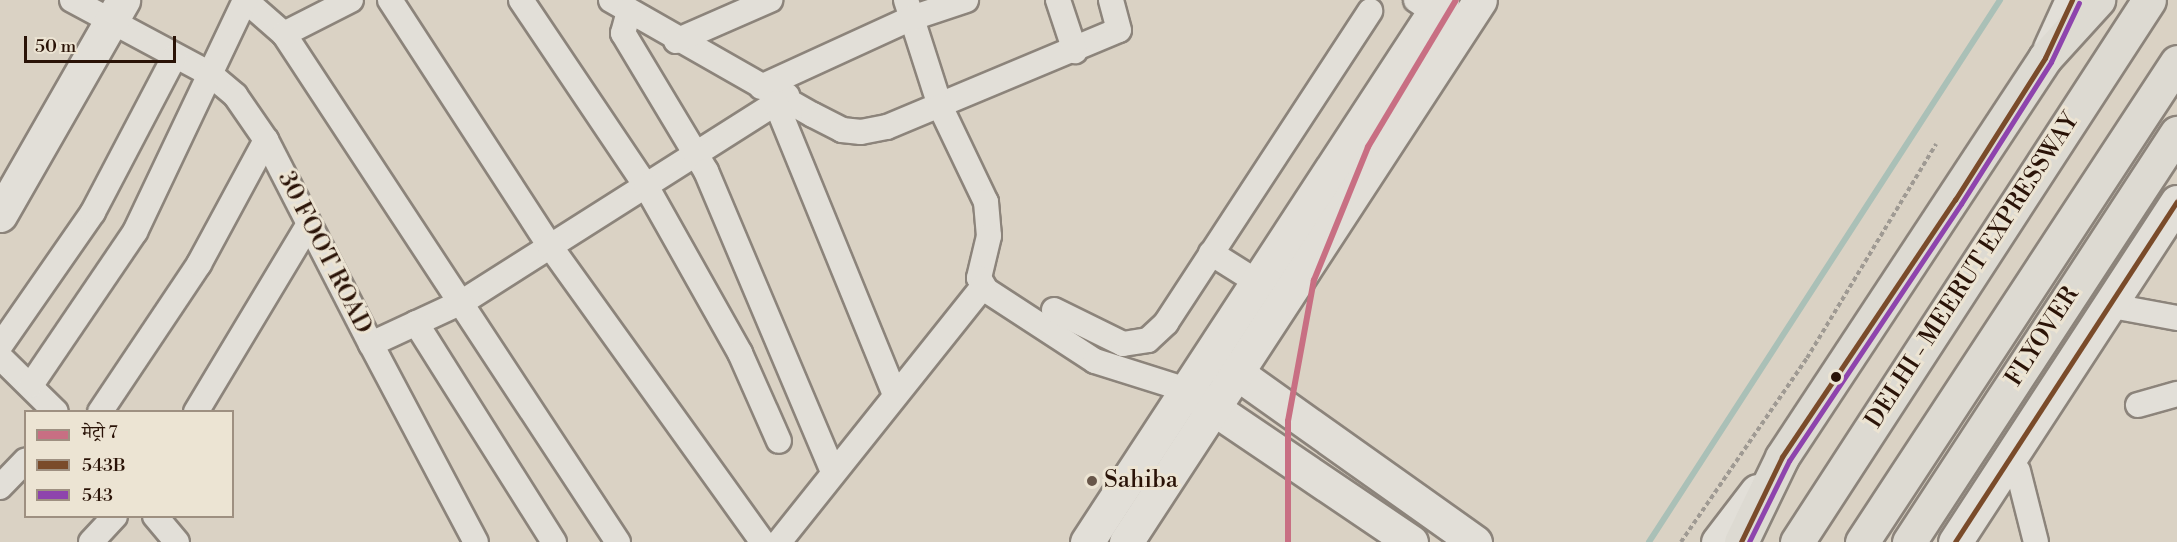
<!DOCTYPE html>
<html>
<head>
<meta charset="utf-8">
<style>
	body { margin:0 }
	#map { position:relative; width:2177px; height:542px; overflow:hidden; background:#dad2c4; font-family:"Libre Bodoni","Noto Serif Devanagari",serif }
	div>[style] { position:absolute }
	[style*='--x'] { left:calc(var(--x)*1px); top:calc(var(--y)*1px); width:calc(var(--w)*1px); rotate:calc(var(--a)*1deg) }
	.stream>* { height:6px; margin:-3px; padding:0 3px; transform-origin:3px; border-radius:3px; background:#aac0b7 }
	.path>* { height:4px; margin-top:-2px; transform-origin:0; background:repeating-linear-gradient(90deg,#9f9a93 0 4.5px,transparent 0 7.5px) }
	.roads { filter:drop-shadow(2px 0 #8c847b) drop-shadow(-2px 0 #8c847b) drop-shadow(0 2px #8c847b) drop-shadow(0 -2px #8c847b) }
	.street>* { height:24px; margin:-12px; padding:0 12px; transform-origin:12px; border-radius:12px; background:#e2dfd8 }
	.secondary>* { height:33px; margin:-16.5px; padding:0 16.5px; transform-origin:16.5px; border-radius:16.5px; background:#e2dfd8 }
	.highway>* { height:33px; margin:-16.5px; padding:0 16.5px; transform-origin:16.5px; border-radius:16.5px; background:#dddad2 }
	.bus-1>* { height:4.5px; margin:-2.25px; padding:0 2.25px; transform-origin:2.25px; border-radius:2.25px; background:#7a4b2a }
	.bus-2>* { height:4.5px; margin:-2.25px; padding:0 2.25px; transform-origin:2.25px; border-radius:2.25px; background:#8e44ad }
	.metro-1>* { height:6px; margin:-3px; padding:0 3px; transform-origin:3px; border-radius:3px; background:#c86f83 }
	.dots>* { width:16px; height:16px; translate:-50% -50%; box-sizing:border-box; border:3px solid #ece4d3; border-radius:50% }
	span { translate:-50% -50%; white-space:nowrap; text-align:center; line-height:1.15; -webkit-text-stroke:6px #ece4d3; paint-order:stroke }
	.street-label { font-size:24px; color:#2a1307 }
	.poi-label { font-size:24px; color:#2a1307 }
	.left { translate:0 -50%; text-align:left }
	.legend { position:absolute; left:24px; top:410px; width:210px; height:108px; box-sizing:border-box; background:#ece4d3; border:2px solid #9e9081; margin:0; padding:8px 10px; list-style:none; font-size:18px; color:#2a1307 }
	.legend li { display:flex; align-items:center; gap:12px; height:30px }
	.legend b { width:30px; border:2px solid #9e9081 }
	.scale { position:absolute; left:24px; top:36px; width:152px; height:27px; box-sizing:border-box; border:3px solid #2a1307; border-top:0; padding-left:8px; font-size:18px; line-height:21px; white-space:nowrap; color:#2a1307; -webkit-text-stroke:4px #ece4d3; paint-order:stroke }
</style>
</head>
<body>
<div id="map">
	<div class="stream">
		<div style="--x:1649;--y:542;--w:646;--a:-57.07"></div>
	</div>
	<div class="path">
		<div style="--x:1681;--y:542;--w:223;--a:-55.6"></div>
		<div style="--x:1807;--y:358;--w:250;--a:-58.9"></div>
	</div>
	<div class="roads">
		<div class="street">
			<div style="--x:72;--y:0;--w:157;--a:28.2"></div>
			<div style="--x:210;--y:74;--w:33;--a:40"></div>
			<div style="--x:235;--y:95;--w:55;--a:55.4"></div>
			<div style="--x:266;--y:140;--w:229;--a:62.8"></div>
			<div style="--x:371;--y:344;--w:102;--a:-24.8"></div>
			<div style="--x:464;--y:301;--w:383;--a:-32.4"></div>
			<div style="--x:245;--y:0;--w:52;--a:41.1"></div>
			<div style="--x:284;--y:34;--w:608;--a:56.68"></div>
			<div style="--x:390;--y:0;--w:293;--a:57"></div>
			<div style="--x:550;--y:246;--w:365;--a:54.3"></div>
			<div style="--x:521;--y:0;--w:224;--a:56.1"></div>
			<div style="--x:646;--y:186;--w:192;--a:60.6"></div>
			<div style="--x:740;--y:353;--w:96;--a:66.1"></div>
			<div style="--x:611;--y:0;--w:232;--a:29.7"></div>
			<div style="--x:813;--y:115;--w:33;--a:27"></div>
			<div style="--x:842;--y:130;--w:19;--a:6"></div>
			<div style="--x:861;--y:132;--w:26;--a:-11"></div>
			<div style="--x:887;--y:127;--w:251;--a:-22.7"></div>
			<div style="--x:1119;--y:30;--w:31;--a:-105"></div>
			<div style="--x:906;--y:0;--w:111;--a:72.2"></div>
			<div style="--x:940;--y:106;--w:106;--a:64.4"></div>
			<div style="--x:986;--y:202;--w:34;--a:85"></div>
			<div style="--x:989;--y:236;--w:43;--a:103.4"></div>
			<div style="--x:979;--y:278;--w:14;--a:60"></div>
			<div style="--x:986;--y:290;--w:130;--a:33.1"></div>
			<div style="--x:1095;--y:361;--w:96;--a:17.5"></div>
			<div style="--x:1058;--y:0;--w:54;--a:71.6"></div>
			<div style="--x:1416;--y:0;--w:22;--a:34"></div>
			<div style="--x:629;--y:11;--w:23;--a:105"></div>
			<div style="--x:623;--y:33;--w:161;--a:59"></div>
			<div style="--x:706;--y:171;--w:327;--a:67.1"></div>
			<div style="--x:284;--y:34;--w:75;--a:-26.9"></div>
			<div style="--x:676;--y:41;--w:103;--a:-23.6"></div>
			<div style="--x:761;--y:87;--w:166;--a:-24.6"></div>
			<div style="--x:912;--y:18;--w:57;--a:-18.4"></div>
			<div style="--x:776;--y:103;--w:315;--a:67.8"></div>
			<div style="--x:1211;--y:253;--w:54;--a:32.2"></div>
			<div style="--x:2123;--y:308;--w:55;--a:10.5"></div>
			<div style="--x:1054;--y:310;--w:77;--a:26.2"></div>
			<div style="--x:1123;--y:344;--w:25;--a:-9"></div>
			<div style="--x:1148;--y:340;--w:25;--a:-43"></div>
			<div style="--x:1166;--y:323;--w:373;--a:-56.8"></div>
			<div style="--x:416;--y:323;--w:259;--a:57.8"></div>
			<div style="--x:371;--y:344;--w:224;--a:62.1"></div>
			<div style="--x:0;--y:346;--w:163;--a:-55.2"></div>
			<div style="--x:93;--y:212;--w:176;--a:-62.3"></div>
			<div style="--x:0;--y:357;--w:78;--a:44.5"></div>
			<div style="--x:31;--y:385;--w:185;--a:-55.8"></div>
			<div style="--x:135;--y:232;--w:257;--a:-64.6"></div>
			<div style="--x:2138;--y:405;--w:41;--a:-15.8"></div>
			<div style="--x:100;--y:412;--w:178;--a:-56.2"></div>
			<div style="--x:199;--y:264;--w:141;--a:-61.6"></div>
			<div style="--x:196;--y:412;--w:219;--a:-59"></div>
			<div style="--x:2018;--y:471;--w:73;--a:75.8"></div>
			<div style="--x:0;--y:487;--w:37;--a:-46"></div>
			<div style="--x:155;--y:516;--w:34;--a:50"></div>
			<div style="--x:91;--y:542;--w:35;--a:-47"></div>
			<div style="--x:779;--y:542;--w:327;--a:-51.4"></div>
		</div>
		<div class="secondary">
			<div style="--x:2050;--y:48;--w:53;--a:-65.4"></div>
			<div style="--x:0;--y:215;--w:248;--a:-60.2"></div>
			<div style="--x:1217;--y:364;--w:22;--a:24"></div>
			<div style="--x:1237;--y:373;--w:292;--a:35.4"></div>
			<div style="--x:1194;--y:395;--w:262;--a:34.1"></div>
			<div style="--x:1087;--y:542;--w:648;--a:-56.78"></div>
			<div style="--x:1126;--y:542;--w:647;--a:-56.85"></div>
			<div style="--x:1718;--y:542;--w:64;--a:-52.6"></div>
			<div style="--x:1955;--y:542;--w:406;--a:-56.9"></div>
		</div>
		<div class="highway">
			<div style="--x:1741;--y:542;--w:94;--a:-64.2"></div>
			<div style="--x:1782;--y:457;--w:478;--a:-56.6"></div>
			<div style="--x:2045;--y:58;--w:79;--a:-47.6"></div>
			<div style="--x:1797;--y:542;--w:646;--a:-57"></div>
			<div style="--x:1862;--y:542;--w:574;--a:-56.73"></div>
			<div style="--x:1909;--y:542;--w:489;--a:-56.8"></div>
		</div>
	</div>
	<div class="bus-1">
		<div style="--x:1741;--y:542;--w:94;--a:-64.2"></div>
		<div style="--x:1782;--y:457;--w:310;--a:-56.1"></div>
		<div style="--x:1955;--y:200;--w:168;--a:-57.6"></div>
		<div style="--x:2045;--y:58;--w:64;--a:-65"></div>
		<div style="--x:1955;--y:542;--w:406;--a:-56.9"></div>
	</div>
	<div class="bus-2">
		<div style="--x:1749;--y:542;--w:90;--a:-63.7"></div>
		<div style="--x:1789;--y:461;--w:309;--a:-56.2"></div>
		<div style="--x:1961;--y:204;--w:168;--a:-57.6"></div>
		<div style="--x:2051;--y:62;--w:65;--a:-64.6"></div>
	</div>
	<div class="metro-1">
		<div style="--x:1288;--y:542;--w:121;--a:-90"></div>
		<div style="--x:1288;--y:421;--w:143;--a:-79.6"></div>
		<div style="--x:1314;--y:280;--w:144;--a:-67.9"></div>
		<div style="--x:1368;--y:147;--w:171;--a:-59.1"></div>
	</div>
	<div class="dots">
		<div style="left:1836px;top:377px;background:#2a1307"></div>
		<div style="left:1092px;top:481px;background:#685649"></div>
	</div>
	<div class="street-label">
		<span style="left:324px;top:253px;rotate:63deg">30 FOOT ROAD</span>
		<span style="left:1973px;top:271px;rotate:-57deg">DELHI - MEERUT EXPRESSWAY</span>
		<span style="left:2043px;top:337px;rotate:-57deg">FLYOVER</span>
	</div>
	<div class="poi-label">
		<span class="left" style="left:1104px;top:481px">Sahiba</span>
	</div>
	<ul class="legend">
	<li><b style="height:8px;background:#c86f83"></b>मेट्रो 7</li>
	<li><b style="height:8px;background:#7a4b2a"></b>543B</li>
	<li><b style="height:8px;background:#8e44ad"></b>543</li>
	</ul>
	<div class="scale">50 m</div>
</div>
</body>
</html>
